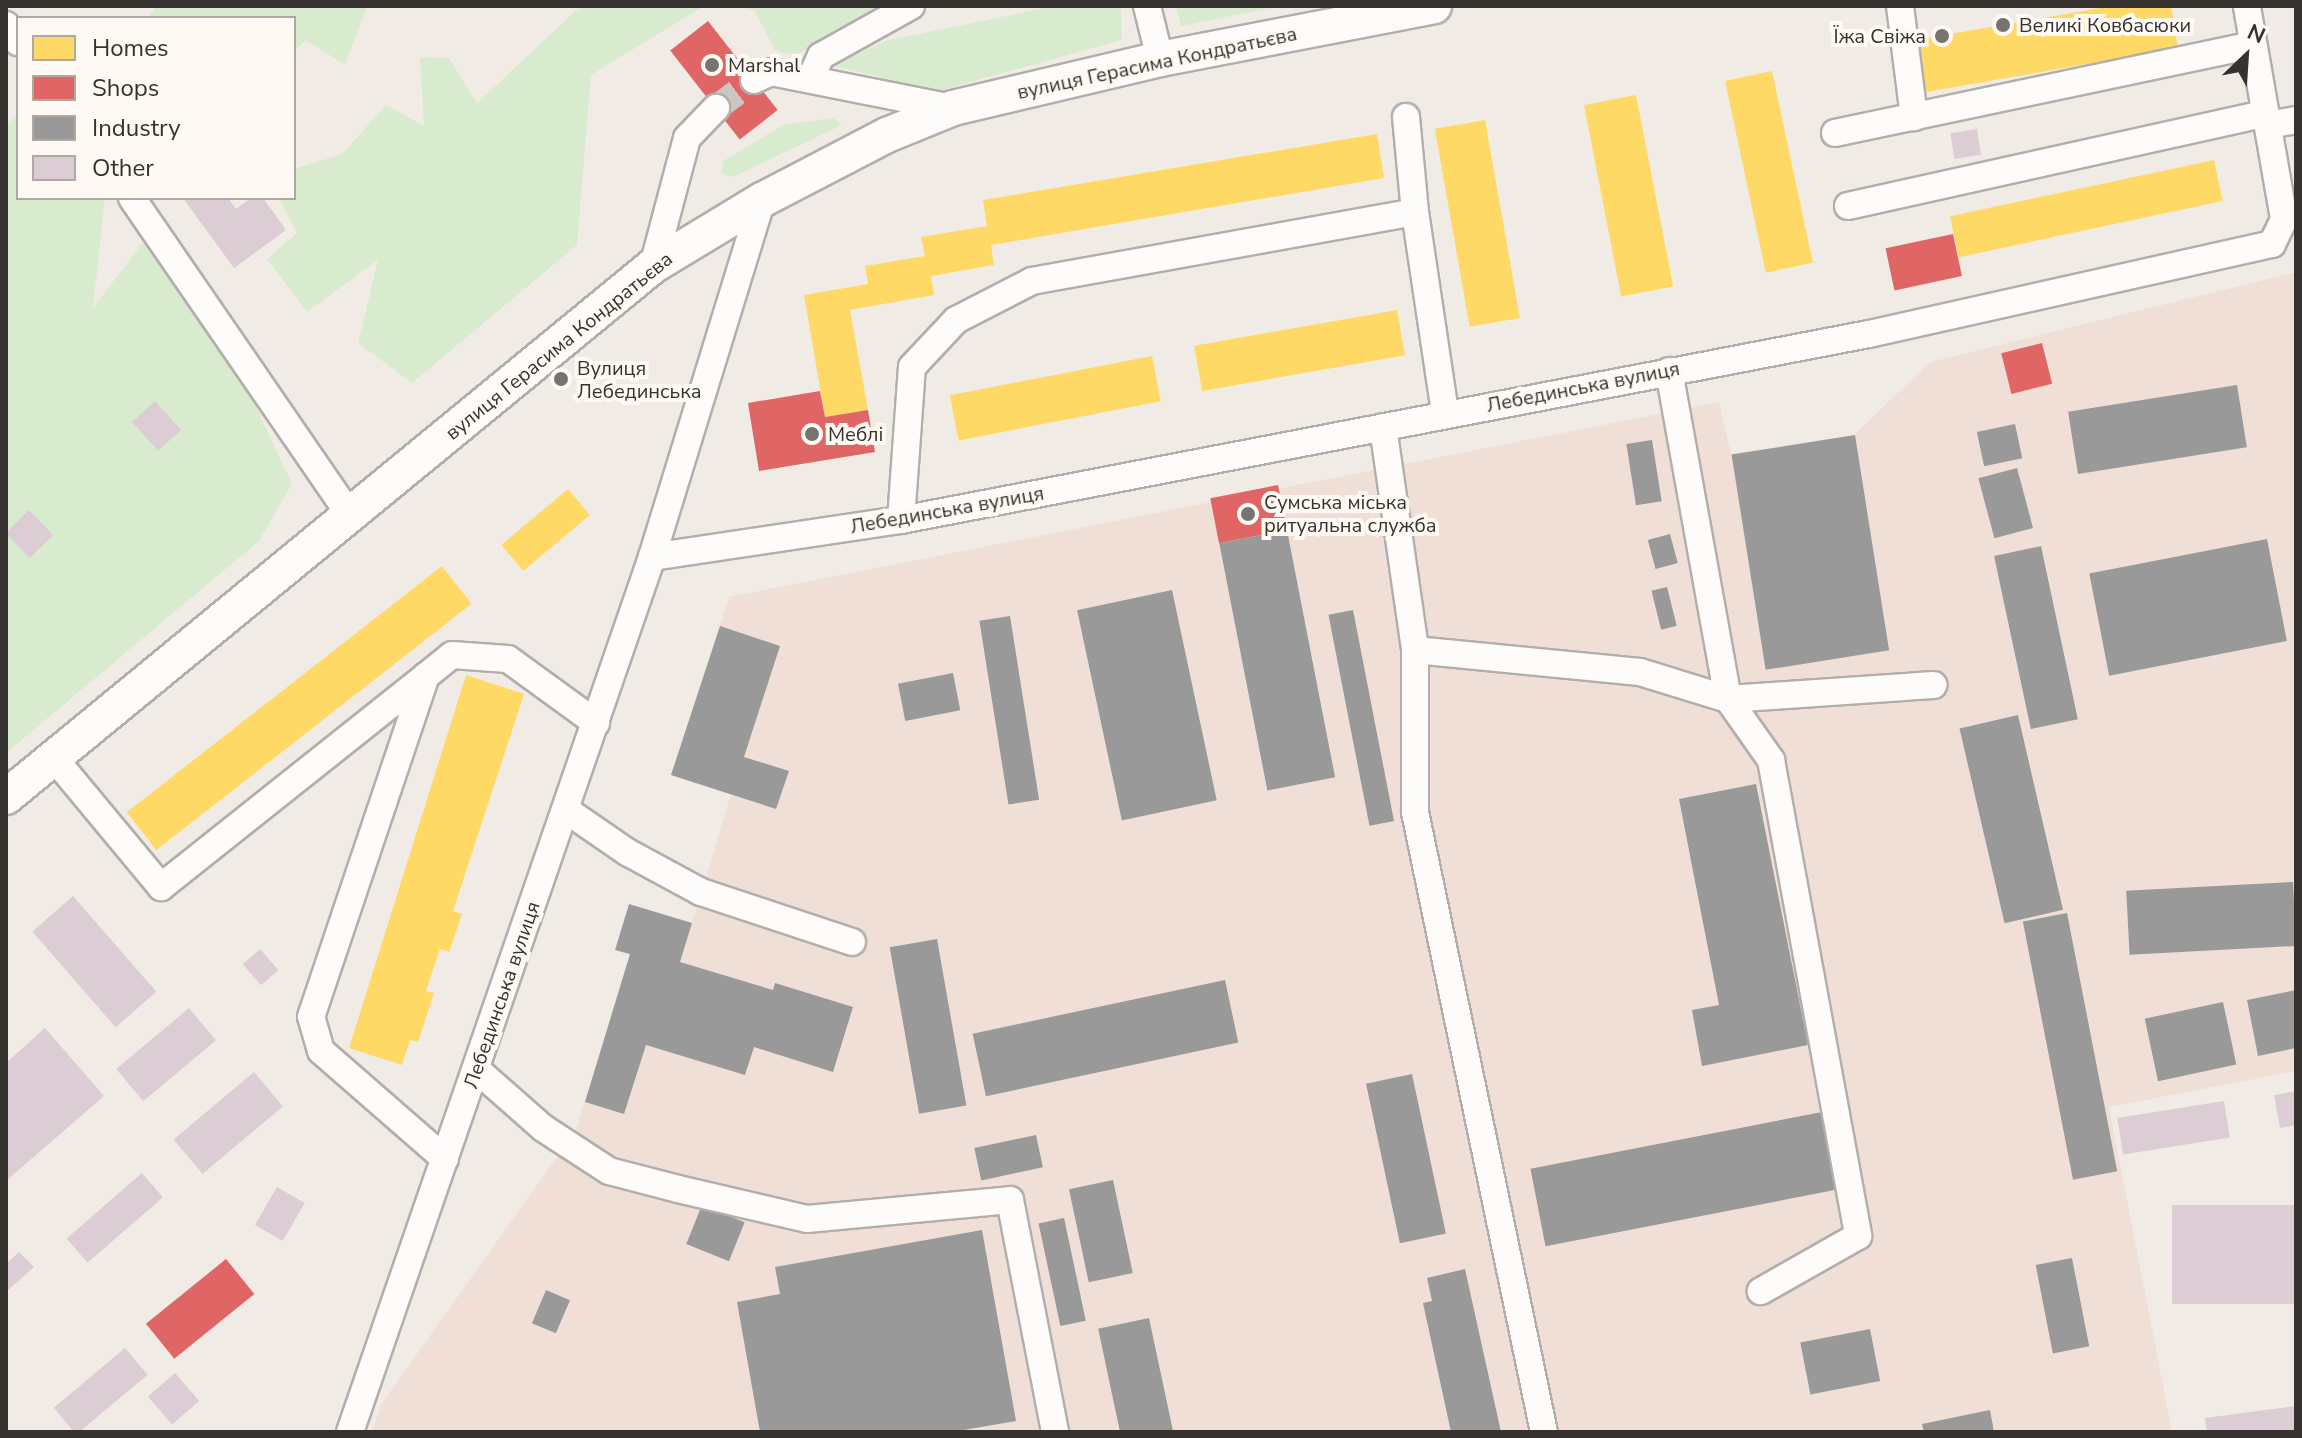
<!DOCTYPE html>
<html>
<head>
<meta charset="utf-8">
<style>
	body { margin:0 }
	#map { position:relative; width:2302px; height:1438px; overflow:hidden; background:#f1ebe6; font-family:"Nunito Sans",sans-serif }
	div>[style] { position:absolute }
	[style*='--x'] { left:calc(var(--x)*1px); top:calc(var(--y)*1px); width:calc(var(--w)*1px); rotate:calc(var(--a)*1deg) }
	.industrial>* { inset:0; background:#efdfd7 }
	.green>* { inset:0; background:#d9ebcf }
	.homes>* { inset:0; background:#ffd966; transform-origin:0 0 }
	.shops>* { inset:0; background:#e06666; transform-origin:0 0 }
	.industry>* { inset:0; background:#999; transform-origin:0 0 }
	.building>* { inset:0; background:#dccdd4; transform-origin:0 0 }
	.minor-tunnel>* { height:26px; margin-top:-13px; transform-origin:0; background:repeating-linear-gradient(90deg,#ccc6c1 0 26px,transparent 0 39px) }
	.roads { filter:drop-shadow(2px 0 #b3aeab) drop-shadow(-2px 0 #b3aeab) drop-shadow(0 2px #b3aeab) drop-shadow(0 -2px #b3aeab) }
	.minor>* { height:26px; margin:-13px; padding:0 13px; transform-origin:13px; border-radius:13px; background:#fdfcfb }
	.major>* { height:34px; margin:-17px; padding:0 17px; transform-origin:17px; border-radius:17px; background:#fdfcfb }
	.dots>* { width:22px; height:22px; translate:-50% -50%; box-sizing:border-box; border:4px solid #fff9f3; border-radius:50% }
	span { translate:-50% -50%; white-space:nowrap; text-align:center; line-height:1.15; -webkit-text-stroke:8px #fff9f3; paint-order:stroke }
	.poi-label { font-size:20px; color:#36322f }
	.left { translate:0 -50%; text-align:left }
	.right { translate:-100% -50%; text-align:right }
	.street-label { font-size:20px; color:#36322f }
	.frame { position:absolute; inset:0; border:8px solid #36322f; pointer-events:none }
	.legend { position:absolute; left:16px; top:16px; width:280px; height:184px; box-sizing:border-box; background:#fff9f3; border:2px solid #afa9a5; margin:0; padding:10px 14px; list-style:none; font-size:24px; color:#36322f }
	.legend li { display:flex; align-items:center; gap:16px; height:40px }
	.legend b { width:40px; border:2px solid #afa9a5 }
	.north { position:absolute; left:2206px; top:16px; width:80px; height:80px; -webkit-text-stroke:6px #fff9f3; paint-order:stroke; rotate:25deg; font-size:22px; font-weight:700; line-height:32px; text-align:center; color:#36322f }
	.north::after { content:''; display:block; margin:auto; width:28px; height:36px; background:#36322f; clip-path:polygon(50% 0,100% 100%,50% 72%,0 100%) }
</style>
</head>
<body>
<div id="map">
	<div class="industrial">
		<div style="clip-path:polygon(2296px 272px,2296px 1071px,2109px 1107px,2172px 1432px,372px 1432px,382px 1403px,575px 1132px,630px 955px,615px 950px,692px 923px,731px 795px,671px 775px,729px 597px,1719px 402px,1731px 454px,1854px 435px,1930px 362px)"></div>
	</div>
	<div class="green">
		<div style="clip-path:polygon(156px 6px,367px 6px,345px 65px,306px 40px,294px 51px,294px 18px,148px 18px)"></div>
		<div style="clip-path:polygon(581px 6px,704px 6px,591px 75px,577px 245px,412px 383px,358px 343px,378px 260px,307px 312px,267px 259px,297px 233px,279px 198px,294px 198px,294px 169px,342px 154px,386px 105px,424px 126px,420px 57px,449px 58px,477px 103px)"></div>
		<div style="clip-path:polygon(737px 6px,885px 6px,794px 56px,775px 50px,754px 10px)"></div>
		<div style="clip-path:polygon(1054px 6px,1121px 6px,1122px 40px,938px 91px,833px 66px,885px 41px)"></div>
		<div style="clip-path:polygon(1176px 6px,1281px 6px,1181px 26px)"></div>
		<div style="clip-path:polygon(18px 113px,18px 198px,105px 198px,93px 308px,156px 225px,210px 309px,292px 484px,259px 541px,6px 753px,6px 125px)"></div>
		<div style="clip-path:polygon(833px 118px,842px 125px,733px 177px,721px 173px,723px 161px,783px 125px)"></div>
	</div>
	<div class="homes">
		<div style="clip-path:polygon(2112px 6px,2171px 6px,2178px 48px,1926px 92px,1916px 40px)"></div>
		<div style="left:1772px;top:71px;width:196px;height:48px;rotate:78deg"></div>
		<div style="left:1636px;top:95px;width:195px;height:53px;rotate:79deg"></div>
		<div style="left:1485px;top:120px;width:201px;height:51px;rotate:80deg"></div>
		<div style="clip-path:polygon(1377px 134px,1384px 178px,991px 245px,994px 265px,931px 276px,934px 295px,850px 310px,868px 410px,825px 417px,804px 295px,868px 284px,865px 266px,925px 256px,921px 237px,987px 226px,983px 200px)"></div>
		<div style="left:2214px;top:160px;width:42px;height:270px;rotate:78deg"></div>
		<div style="left:1397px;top:310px;width:46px;height:206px;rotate:80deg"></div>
		<div style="left:1152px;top:356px;width:46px;height:206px;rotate:79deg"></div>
		<div style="left:568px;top:489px;width:34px;height:87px;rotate:50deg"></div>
		<div style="left:442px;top:566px;width:48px;height:400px;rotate:52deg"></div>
		<div style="clip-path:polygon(466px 675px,524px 694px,453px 911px,462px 914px,449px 952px,440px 949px,426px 991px,434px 993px,418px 1042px,410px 1040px,402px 1065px,349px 1048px)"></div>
	</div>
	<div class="shops">
		<div style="left:708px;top:21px;width:113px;height:48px;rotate:52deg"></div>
		<div style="left:1953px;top:234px;width:43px;height:69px;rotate:78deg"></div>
		<div style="left:2042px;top:343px;width:42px;height:42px;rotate:76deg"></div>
		<div style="clip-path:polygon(820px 391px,825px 417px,868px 410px,875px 452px,759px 471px,748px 403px)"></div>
		<div style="left:1278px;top:485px;width:46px;height:69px;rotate:79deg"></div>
		<div style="left:226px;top:1259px;width:45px;height:103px;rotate:51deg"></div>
	</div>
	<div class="industry">
		<div style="left:2237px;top:385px;width:63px;height:171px;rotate:81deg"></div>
		<div style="left:2015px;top:424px;width:35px;height:39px;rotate:78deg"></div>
		<div style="left:1855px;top:435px;width:218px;height:125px;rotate:81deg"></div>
		<div style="left:1652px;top:440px;width:62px;height:26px;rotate:81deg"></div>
		<div style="left:2017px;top:468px;width:62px;height:40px;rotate:75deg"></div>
		<div style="left:1287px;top:530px;width:252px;height:69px;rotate:79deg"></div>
		<div style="left:1670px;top:534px;width:30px;height:23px;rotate:75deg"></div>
		<div style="left:2267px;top:539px;width:104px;height:181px;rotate:79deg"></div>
		<div style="left:2041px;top:546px;width:177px;height:48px;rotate:78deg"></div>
		<div style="left:1667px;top:587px;width:40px;height:16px;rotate:76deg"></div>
		<div style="left:1172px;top:590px;width:215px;height:97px;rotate:78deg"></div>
		<div style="left:1353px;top:610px;width:215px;height:25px;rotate:79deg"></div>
		<div style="left:1010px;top:616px;width:186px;height:31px;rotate:81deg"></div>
		<div style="clip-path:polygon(720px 626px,780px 646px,744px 757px,789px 771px,776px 809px,671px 775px)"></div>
		<div style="left:953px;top:673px;width:38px;height:56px;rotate:79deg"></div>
		<div style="left:2018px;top:715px;width:200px;height:60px;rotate:77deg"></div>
		<div style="clip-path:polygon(1756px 784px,1808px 1045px,1702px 1066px,1692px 1010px,1719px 1005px,1679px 799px)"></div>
		<div style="left:2293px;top:882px;width:64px;height:167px;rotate:87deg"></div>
		<div style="clip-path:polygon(629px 904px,692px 923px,680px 962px,773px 990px,775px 983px,853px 1007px,833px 1072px,754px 1047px,745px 1075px,646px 1045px,624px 1114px,585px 1102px,630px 954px,615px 950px)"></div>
		<div style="left:2067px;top:913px;width:263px;height:45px;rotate:79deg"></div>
		<div style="left:937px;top:939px;width:169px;height:48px;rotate:80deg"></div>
		<div style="left:1225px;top:980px;width:64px;height:258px;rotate:78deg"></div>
		<div style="clip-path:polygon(2296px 990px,2296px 1048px,2258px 1056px,2247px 1000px)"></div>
		<div style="left:2223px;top:1002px;width:64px;height:80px;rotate:78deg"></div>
		<div style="left:1412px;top:1074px;width:163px;height:47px;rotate:78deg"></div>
		<div style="left:1822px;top:1112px;width:79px;height:297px;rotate:79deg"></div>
		<div style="left:1036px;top:1135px;width:33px;height:63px;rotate:78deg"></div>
		<div style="left:1113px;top:1180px;width:95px;height:45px;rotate:78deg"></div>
		<div style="left:702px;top:1205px;width:46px;height:42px;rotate:22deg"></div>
		<div style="left:1064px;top:1218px;width:105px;height:26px;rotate:78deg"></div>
		<div style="clip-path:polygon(982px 1230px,1016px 1421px,952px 1432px,760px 1432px,737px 1302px,780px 1294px,775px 1267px)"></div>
		<div style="left:2072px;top:1258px;width:90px;height:37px;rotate:79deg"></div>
		<div style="clip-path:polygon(1465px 1269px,1501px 1432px,1451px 1432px,1423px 1303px,1432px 1301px,1427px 1278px)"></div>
		<div style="left:546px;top:1290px;width:26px;height:36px;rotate:23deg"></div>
		<div style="left:1149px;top:1318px;width:115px;height:52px;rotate:78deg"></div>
		<div style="left:1870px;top:1329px;width:53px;height:71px;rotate:79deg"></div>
		<div style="clip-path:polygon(1990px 1410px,1994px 1432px,1924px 1432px,1922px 1424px)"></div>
	</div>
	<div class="building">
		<div style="left:1977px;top:129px;width:26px;height:27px;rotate:81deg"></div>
		<div style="clip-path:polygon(183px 198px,228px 198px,236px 209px,251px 198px,263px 198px,286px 230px,234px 268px)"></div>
		<div style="left:155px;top:401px;width:39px;height:31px;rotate:48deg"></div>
		<div style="left:29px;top:510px;width:35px;height:33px;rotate:46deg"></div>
		<div style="left:73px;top:896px;width:127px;height:54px;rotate:49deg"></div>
		<div style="left:260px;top:949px;width:28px;height:23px;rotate:49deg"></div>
		<div style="left:189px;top:1008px;width:42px;height:95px;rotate:50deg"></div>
		<div style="clip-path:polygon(45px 1028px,104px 1096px,6px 1181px,6px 1063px)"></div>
		<div style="left:254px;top:1072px;width:45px;height:105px;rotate:50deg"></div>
		<div style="clip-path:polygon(2296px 1091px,2296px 1125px,2280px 1128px,2274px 1095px)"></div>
		<div style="left:2224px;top:1101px;width:37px;height:108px;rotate:81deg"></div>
		<div style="left:142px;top:1173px;width:32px;height:100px;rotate:49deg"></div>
		<div style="left:277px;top:1187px;width:32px;height:44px;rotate:30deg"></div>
		<div style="left:2296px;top:1205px;width:99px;height:124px;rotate:90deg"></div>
		<div style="clip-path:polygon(19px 1252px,34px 1267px,6px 1292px,6px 1264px)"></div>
		<div style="left:125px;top:1348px;width:35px;height:93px;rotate:50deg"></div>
		<div style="left:175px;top:1373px;width:37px;height:36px;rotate:49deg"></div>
		<div style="clip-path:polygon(2296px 1406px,2296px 1432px,2207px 1432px,2205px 1418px)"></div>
	</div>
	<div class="minor-tunnel">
		<div style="--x:716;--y:108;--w:47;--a:-36.4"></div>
	</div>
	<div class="roads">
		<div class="minor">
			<div style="--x:1147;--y:6;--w:55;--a:76.2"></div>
			<div style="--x:1900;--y:6;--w:112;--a:82.8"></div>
			<div style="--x:6;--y:25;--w:21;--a:55"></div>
			<div style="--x:811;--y:78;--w:24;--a:-66"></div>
			<div style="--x:821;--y:56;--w:103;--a:-29.1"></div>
			<div style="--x:754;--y:80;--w:19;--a:-25"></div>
			<div style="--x:771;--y:72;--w:186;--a:11.2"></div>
			<div style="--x:1406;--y:117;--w:95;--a:84.6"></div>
			<div style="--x:2268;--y:125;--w:28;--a:-10"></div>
			<div style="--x:1835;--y:133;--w:427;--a:-11.9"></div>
			<div style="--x:132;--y:198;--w:385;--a:55.5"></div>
			<div style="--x:1848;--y:206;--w:428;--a:-12.5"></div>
			<div style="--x:653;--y:266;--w:132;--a:-75.1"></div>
			<div style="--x:687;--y:138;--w:42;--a:-46"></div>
			<div style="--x:1669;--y:371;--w:333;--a:79.8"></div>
			<div style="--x:1728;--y:699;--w:75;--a:54.8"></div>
			<div style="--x:1771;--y:760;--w:484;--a:79.6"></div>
			<div style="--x:1858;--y:1236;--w:112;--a:150.4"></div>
			<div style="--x:1383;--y:427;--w:225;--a:81.8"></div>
			<div style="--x:1415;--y:650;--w:162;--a:90"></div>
			<div style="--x:1415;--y:812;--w:633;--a:78.25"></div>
			<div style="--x:901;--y:520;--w:153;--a:-85.9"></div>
			<div style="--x:912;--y:367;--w:64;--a:-46.9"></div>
			<div style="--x:956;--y:320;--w:85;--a:-27.2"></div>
			<div style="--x:1032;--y:281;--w:389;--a:-10.2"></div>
			<div style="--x:1415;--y:212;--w:203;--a:81.5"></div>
			<div style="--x:652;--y:557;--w:252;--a:-8.5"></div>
			<div style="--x:901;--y:520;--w:986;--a:-10.88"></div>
			<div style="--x:1869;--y:334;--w:413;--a:-12.6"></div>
			<div style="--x:2272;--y:244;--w:28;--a:-64"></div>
			<div style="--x:2284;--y:219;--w:216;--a:-99.9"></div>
			<div style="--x:1415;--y:650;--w:226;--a:5.6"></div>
			<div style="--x:1640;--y:672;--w:92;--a:17.1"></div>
			<div style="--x:1728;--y:699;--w:206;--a:-3.9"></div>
			<div style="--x:54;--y:758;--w:168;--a:50.3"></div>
			<div style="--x:161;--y:887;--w:339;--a:-38.5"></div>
			<div style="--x:566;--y:810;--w:74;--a:34.5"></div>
			<div style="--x:627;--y:852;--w:84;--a:28.4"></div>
			<div style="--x:701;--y:892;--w:159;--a:18.3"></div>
			<div style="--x:476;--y:1069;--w:89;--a:41.4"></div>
			<div style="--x:543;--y:1128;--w:79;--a:33.1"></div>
			<div style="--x:609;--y:1171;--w:71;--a:14.6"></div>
			<div style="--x:678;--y:1189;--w:132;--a:13.1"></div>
			<div style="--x:807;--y:1219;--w:204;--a:-5.3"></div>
			<div style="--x:1010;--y:1200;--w:236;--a:79"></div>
			<div style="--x:445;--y:1159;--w:164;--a:-138.9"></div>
			<div style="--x:321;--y:1051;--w:35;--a:-106"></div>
			<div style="--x:311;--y:1017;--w:360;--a:-71.4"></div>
			<div style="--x:426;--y:676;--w:33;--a:-39"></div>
			<div style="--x:452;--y:655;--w:56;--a:4.1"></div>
			<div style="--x:508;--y:659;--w:109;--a:36"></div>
			<div style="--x:350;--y:1432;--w:926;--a:-70.96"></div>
			<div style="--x:652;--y:557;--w:374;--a:-72.9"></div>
		</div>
		<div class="major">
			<div style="--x:6;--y:797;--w:837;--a:-39.38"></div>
			<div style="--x:653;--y:266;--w:127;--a:-31.2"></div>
			<div style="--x:762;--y:200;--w:141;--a:-27.5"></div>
			<div style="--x:887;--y:135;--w:71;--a:-22.2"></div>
			<div style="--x:953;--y:108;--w:213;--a:-13.3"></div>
			<div style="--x:1160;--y:59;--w:279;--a:-10.9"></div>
		</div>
	</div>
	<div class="dots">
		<div style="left:2003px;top:25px;background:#77736f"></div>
		<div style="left:1942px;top:36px;background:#77736f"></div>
		<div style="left:712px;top:65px;background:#77736f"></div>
		<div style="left:561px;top:379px;background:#77736f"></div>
		<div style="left:812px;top:434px;background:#77736f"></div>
		<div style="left:1248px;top:514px;background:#77736f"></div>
	</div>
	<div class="poi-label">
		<span class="left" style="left:2019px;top:25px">Великі Ковбасюки</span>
		<span class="right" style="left:1926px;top:36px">Їжа Свіжа</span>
		<span class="left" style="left:728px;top:65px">Marshal</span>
		<span class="left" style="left:577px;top:380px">Вулиця<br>Лебединська</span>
		<span class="left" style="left:828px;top:434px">Меблі</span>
		<span class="left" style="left:1264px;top:514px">Сумська міська<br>ритуальна служба</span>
	</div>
	<div class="street-label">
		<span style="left:1157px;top:63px;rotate:-12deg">вулиця Герасима Кондратьєва</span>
		<span style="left:559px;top:346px;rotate:-39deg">вулиця Герасима Кондратьєва</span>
		<span style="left:1583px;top:387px;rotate:-11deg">Лебединська вулиця</span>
		<span style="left:947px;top:510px;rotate:-10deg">Лебединська вулиця</span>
		<span style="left:502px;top:995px;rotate:-71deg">Лебединська вулиця</span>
	</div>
	<div class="frame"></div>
	<ul class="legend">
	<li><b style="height:22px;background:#ffd966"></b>Homes</li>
	<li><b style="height:22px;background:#e06666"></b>Shops</li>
	<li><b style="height:22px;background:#999"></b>Industry</li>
	<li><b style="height:22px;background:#dccdd4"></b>Other</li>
	</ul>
	<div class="north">N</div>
</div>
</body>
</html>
